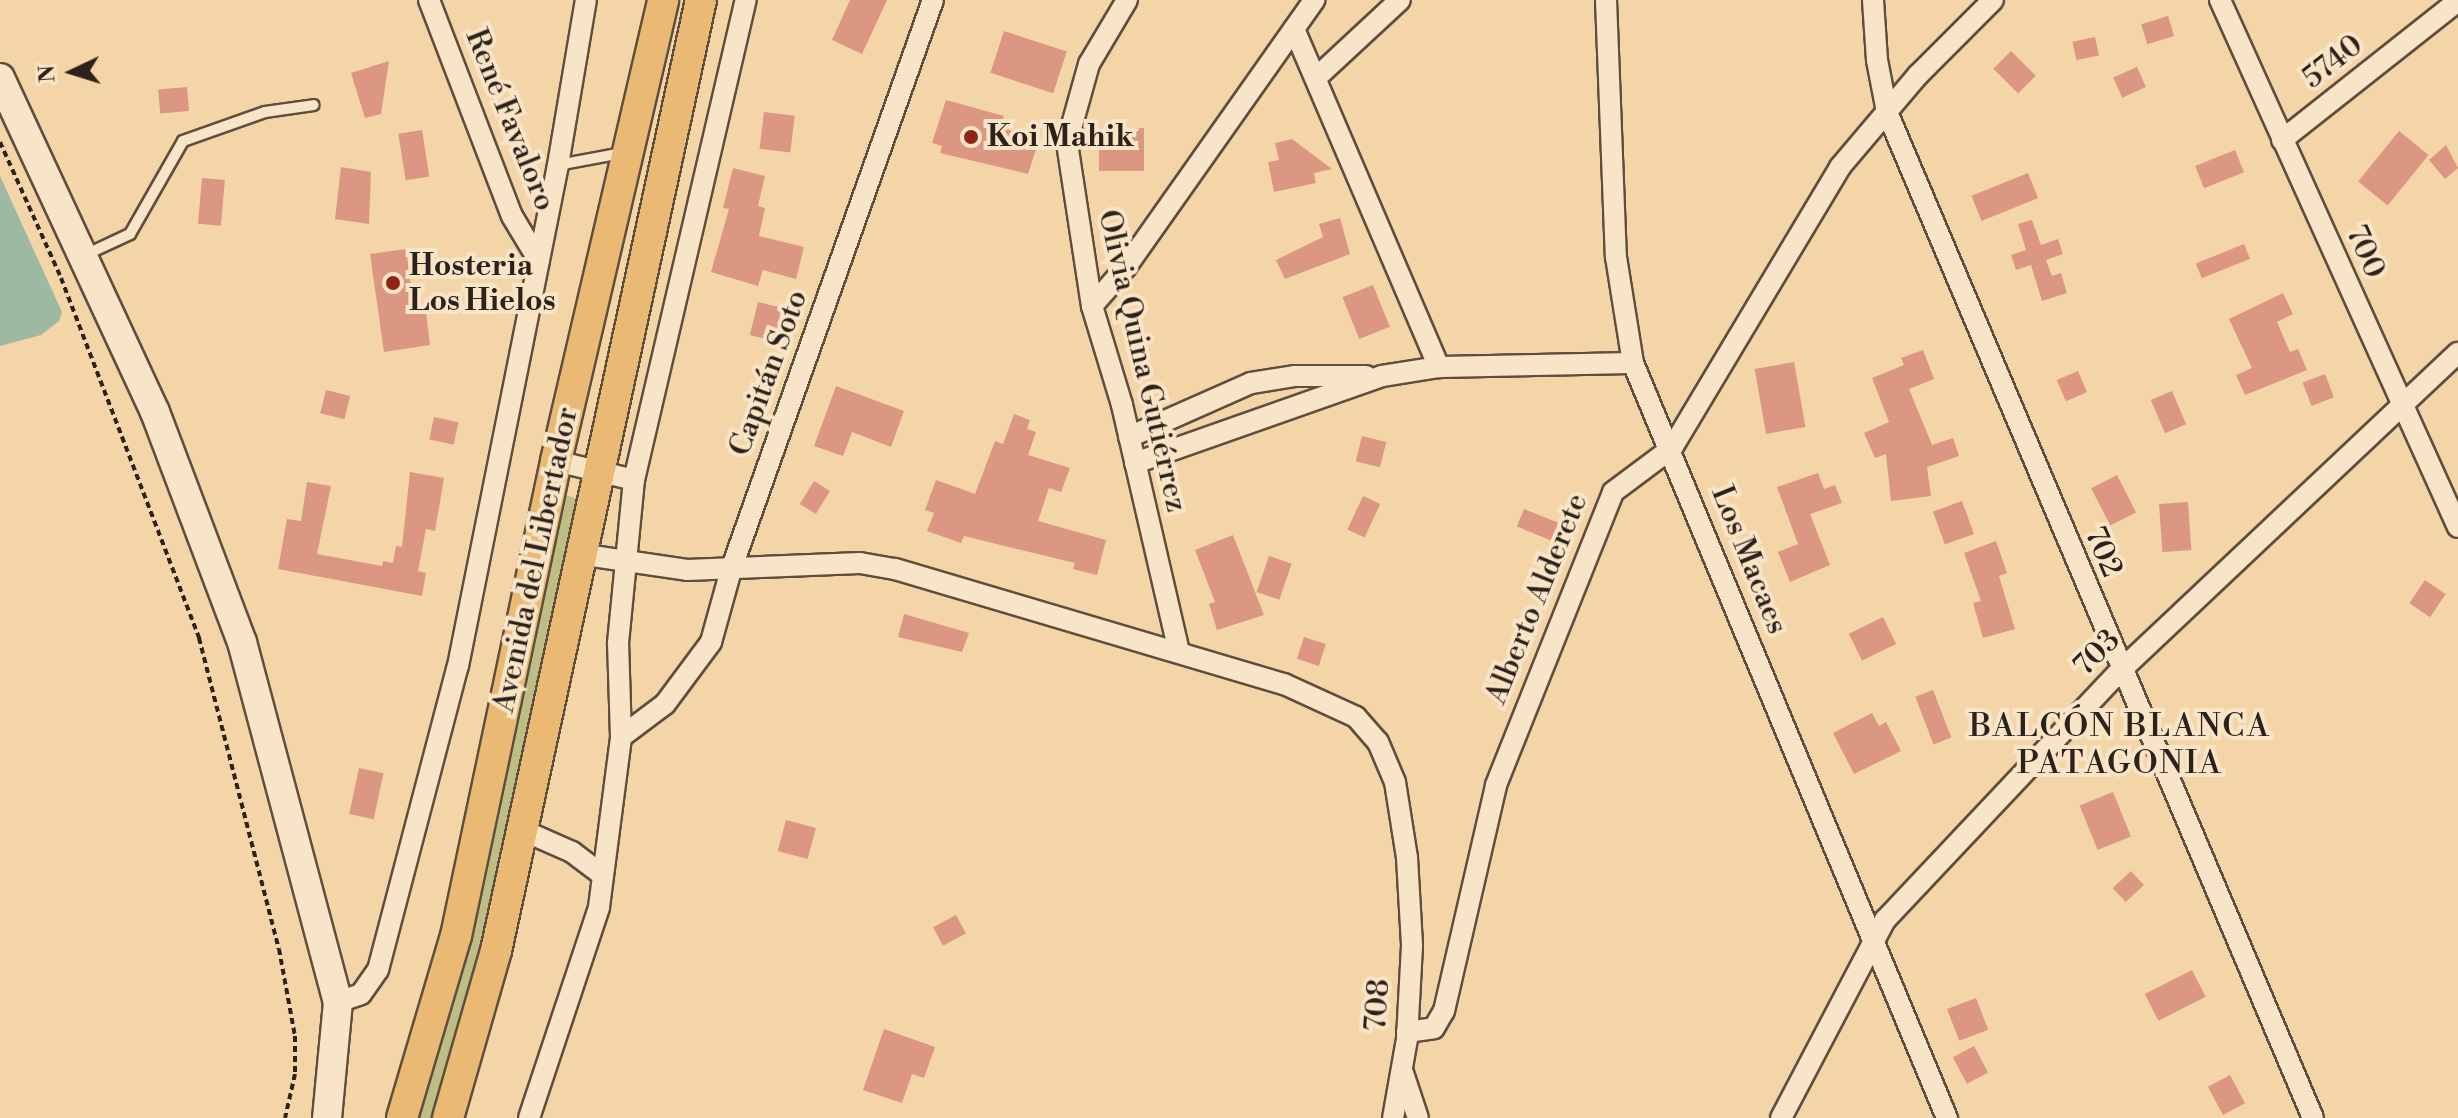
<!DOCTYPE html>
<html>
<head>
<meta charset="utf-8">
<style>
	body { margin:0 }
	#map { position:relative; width:2458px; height:1118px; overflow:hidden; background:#f4d5a7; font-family:"Libre Bodoni",serif }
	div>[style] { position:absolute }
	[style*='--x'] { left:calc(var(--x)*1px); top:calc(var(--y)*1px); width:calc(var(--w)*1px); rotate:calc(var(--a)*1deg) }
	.green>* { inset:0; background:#bebd85 }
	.water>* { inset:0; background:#9db9a2 }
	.building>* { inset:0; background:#dc9783; transform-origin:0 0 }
	.path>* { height:4px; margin-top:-2px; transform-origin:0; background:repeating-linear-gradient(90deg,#2c211b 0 6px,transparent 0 10px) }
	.roads { filter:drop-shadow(2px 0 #5e4e3e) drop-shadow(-2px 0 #5e4e3e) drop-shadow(0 2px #5e4e3e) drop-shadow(0 -2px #5e4e3e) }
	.lane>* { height:10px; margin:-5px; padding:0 5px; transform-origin:5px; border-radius:5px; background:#f8e4c6 }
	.street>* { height:20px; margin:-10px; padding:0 10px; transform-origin:10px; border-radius:10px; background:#f8e4c6 }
	.secondary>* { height:28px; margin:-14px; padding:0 14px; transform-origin:14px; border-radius:14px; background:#f8e4c6 }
	.primary>* { height:30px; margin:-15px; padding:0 15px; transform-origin:15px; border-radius:15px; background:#eaba74 }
	.dots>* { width:22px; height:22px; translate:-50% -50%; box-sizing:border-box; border:4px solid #f8e4c6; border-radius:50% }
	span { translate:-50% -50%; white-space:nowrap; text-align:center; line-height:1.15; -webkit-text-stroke:8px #f8e4c6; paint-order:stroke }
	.street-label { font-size:30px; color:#2c211b }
	.poi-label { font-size:30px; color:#2c211b; font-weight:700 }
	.left { translate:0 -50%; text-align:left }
	.neighbourhood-label { font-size:32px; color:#2c211b; letter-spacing:2px }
	.north { position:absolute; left:32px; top:32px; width:80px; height:80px; -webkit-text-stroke:6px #f8e4c6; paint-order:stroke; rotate:266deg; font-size:22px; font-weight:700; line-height:32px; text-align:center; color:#2c211b }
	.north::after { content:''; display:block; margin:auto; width:28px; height:36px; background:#2c211b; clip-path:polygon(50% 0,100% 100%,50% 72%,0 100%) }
</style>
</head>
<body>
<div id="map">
	<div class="green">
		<div style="clip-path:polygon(563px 495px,581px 499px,485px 936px,432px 1118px,415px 1118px)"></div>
	</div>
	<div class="water">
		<div style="clip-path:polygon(0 176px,62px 312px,59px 321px,41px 335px,0 346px)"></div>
	</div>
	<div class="building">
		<div style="clip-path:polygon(850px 0,887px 0,862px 54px,832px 40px)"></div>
		<div style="left:2168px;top:16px;width:21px;height:28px;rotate:73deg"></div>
		<div style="left:1004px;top:31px;width:66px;height:44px;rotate:18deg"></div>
		<div style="left:2095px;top:37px;width:19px;height:23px;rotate:78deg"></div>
		<div style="left:2011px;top:51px;width:35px;height:25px;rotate:45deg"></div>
		<div style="clip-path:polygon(389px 61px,381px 114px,365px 118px,351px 73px)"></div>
		<div style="left:2137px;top:67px;width:22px;height:26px;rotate:66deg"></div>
		<div style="left:187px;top:87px;width:24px;height:29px;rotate:85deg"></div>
		<div style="clip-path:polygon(946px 100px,1004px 116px,1000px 127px,1039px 140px,1028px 174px,940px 153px,942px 146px,932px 143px)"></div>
		<div style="left:764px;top:112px;width:31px;height:37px;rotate:7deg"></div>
		<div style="left:1099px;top:128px;width:45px;height:43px"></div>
		<div style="left:422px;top:130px;width:47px;height:24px;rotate:81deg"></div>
		<div style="left:2399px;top:131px;width:38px;height:65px;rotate:39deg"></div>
		<div style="clip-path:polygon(1292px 139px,1332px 169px,1314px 173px,1316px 183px,1274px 192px,1268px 162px,1279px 160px,1275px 143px)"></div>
		<div style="clip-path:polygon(2446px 145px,2458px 168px,2445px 179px,2429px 160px)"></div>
		<div style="left:2235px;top:150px;width:24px;height:43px;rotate:68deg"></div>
		<div style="clip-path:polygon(341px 167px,371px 172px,369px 224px,335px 219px)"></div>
		<div style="clip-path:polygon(733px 168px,765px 176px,758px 206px,765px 208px,759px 236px,804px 247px,796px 279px,763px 270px,758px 286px,711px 272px,729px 209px,723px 208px)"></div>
		<div style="left:2028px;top:173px;width:27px;height:61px;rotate:68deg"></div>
		<div style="left:202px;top:178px;width:23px;height:46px;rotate:5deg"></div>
		<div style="clip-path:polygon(1340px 218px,1350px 254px,1285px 279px,1276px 260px,1323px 237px,1319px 224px)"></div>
		<div style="clip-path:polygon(2032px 220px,2041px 245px,2058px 239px,2063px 254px,2046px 260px,2052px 276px,2061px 273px,2067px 293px,2042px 301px,2031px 265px,2016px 270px,2011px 255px,2026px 250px,2018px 224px)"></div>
		<div style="left:2244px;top:244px;width:16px;height:52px;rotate:68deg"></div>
		<div style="clip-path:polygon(406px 249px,415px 314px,426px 312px,430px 345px,384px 352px,370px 254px)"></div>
		<div style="left:1373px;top:285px;width:45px;height:33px;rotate:68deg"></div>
		<div style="clip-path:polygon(2283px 293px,2293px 314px,2277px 322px,2290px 352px,2298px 349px,2307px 370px,2245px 395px,2236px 375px,2252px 368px,2229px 319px)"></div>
		<div style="left:758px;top:302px;width:25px;height:34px;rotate:14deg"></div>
		<div style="clip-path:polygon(1923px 350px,1934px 379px,1909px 389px,1932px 445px,1953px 438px,1959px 456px,1927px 467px,1931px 496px,1891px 501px,1886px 454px,1875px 458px,1864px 433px,1889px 422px,1872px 378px,1904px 365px,1901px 358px)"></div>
		<div style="left:1794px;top:362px;width:66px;height:40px;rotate:80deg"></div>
		<div style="left:2078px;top:371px;width:23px;height:23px;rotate:67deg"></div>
		<div style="left:2325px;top:374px;width:25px;height:24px;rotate:69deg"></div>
		<div style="clip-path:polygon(836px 386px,904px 411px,891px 447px,852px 432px,843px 456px,814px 446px)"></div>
		<div style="left:326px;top:390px;width:25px;height:24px;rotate:14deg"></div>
		<div style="left:2172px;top:391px;width:36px;height:23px;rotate:67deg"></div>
		<div style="clip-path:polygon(1014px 414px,1030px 420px,1027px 429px,1036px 432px,1028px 455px,1070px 468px,1061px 492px,1049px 488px,1038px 521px,1106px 540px,1097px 575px,1073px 569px,1075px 563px,964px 536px,961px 543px,927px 531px,934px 513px,925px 510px,936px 480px,975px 494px,995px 441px,1003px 444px)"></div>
		<div style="left:434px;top:417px;width:25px;height:23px;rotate:12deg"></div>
		<div style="left:1362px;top:436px;width:25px;height:26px;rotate:14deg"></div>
		<div style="clip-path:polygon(410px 472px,444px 478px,435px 531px,426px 529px,418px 571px,426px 573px,422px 596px,278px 569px,287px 519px,301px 521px,307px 482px,331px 486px,317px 554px,382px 566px,383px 561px,393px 563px,396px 546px,402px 547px)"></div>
		<div style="clip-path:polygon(1818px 473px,1824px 489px,1835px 485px,1842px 503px,1810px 514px,1830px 565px,1790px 582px,1778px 552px,1798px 544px,1777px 487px)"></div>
		<div style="left:2117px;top:475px;width:42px;height:29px;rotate:63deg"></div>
		<div style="left:814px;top:481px;width:19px;height:27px;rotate:32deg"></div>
		<div style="left:1363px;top:496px;width:19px;height:37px;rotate:25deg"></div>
		<div style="left:1962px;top:501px;width:35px;height:31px;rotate:70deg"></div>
		<div style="left:2188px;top:502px;width:48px;height:29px;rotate:86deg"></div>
		<div style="left:1524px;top:509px;width:37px;height:19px;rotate:22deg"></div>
		<div style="clip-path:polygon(1233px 535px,1264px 615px,1217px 630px,1209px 604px,1215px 602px,1195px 550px)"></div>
		<div style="clip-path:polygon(1996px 541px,2007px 573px,1999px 576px,2015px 629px,1983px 638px,1973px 603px,1981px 601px,1964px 553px)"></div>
		<div style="left:1269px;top:556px;width:24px;height:38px;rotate:19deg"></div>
		<div style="left:2425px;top:580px;width:25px;height:28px;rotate:34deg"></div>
		<div style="clip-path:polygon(904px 614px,969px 633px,962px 652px,898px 637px)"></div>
		<div style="left:1883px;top:617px;width:30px;height:38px;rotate:64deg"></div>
		<div style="left:1304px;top:637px;width:23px;height:23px;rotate:18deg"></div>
		<div style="left:1933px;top:690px;width:51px;height:19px;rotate:69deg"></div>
		<div style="clip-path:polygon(1872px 713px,1879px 726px,1886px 722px,1901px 751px,1854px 774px,1833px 733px)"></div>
		<div style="left:359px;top:768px;width:25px;height:47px;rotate:12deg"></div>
		<div style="left:2113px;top:792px;width:48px;height:36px;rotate:68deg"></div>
		<div style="left:786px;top:820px;width:31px;height:32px;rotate:15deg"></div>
		<div style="left:2131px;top:871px;width:19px;height:25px;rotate:47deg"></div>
		<div style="left:956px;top:915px;width:21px;height:26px;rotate:62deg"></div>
		<div style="left:2192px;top:970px;width:30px;height:53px;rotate:63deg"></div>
		<div style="left:1976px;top:998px;width:34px;height:31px;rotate:69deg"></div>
		<div style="clip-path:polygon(884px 1029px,935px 1047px,924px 1078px,912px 1074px,902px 1103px,863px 1090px)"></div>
		<div style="left:1974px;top:1046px;width:30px;height:24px;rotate:62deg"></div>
		<div style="left:2230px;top:1075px;width:32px;height:25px;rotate:62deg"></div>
	</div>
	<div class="path">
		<div style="--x:0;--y:142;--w:149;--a:65.8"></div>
		<div style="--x:61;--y:278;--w:386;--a:69"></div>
		<div style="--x:199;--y:638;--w:321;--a:75.6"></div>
		<div style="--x:279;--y:949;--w:88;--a:79.6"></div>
		<div style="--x:295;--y:1036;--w:38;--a:90"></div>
		<div style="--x:295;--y:1074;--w:45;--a:102.8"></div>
	</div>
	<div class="roads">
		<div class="lane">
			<div style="--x:558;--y:165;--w:65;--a:-10.6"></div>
			<div style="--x:85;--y:255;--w:50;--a:-25"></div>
			<div style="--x:130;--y:234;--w:107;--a:-60.3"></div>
			<div style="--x:183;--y:141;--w:87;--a:-19.5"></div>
			<div style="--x:265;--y:112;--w:49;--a:-8.1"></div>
		</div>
		<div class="street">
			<div style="--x:429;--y:0;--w:231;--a:69"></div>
			<div style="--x:512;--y:216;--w:52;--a:59"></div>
			<div style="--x:1127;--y:0;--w:74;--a:120.7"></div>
			<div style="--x:1089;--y:64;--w:82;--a:105.6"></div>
			<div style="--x:1067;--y:143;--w:165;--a:81.3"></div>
			<div style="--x:1092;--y:306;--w:103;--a:73.1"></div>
			<div style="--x:1122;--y:405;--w:253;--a:77"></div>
			<div style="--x:1606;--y:0;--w:257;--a:87.8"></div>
			<div style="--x:1616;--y:257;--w:107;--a:80.9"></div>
			<div style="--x:1633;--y:363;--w:818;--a:67.42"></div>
			<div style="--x:1873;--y:0;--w:60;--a:86.2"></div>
			<div style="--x:1877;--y:60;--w:53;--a:79.1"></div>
			<div style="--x:1887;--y:112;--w:1092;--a:67.05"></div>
			<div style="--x:2220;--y:0;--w:578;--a:65.7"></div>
			<div style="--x:1294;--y:29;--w:368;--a:66.8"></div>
			<div style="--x:1317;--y:77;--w:113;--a:-42.9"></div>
			<div style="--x:2282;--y:140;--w:224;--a:-38.3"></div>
			<div style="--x:1092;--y:306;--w:52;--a:-48.9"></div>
			<div style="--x:1126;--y:267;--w:327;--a:-54.8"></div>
			<div style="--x:1129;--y:437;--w:133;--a:-23.9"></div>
			<div style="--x:1251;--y:383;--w:45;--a:-9"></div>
			<div style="--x:1295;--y:376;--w:71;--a:0"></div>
			<div style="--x:556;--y:461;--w:80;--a:13.7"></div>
			<div style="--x:1135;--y:463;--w:262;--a:-19.4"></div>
			<div style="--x:1382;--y:376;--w:58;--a:-9"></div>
			<div style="--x:1439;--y:367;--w:194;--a:-1.2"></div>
			<div style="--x:579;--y:554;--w:109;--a:8.4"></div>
			<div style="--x:687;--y:570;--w:173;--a:-2.3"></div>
			<div style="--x:860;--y:563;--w:36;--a:10"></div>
			<div style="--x:895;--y:569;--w:406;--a:16.5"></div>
			<div style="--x:1284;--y:684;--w:79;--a:24.6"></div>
			<div style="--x:1356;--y:717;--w:33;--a:49"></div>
			<div style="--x:1378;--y:742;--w:43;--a:67"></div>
			<div style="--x:1395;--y:782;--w:77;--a:81"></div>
			<div style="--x:1407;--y:858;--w:88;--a:86.7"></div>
			<div style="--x:1412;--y:946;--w:93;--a:93.1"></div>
			<div style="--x:1407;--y:1039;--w:80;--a:100"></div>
			<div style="--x:621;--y:737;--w:55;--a:-36.9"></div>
			<div style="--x:665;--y:704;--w:77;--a:-53.4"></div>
			<div style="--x:711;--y:642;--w:75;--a:-74.5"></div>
			<div style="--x:731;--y:570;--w:605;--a:-70.49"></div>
			<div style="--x:522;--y:830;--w:55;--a:23.7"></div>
			<div style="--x:572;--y:852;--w:39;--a:37"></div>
			<div style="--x:338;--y:1002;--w:24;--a:-19"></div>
			<div style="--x:361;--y:994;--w:29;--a:-55"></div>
			<div style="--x:378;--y:970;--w:314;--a:-75.3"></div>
			<div style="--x:458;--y:666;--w:511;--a:-78.71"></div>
			<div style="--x:558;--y:165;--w:167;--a:-80.4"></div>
			<div style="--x:1407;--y:1032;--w:27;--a:-8"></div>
			<div style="--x:1434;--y:1028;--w:20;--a:-60"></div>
			<div style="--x:1444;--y:1011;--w:232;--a:-77"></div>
			<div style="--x:1496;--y:785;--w:315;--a:-68.2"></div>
			<div style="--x:1613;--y:492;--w:74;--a:-36.7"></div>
			<div style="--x:1672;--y:448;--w:327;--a:-59.1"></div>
			<div style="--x:1840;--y:167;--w:121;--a:-49.7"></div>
			<div style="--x:1918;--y:75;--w:106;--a:-45"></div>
			<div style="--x:1403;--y:1073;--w:47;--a:71.6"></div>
			<div style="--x:529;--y:1118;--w:222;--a:-71.6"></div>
			<div style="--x:599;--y:907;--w:171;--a:-82.6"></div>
			<div style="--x:621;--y:737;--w:94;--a:-91.8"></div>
			<div style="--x:618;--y:643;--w:164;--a:-84.4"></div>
			<div style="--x:634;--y:480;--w:493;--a:-76.9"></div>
			<div style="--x:1781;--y:1118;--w:224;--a:-62.3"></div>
			<div style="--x:1885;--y:920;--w:342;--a:-46.7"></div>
			<div style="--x:2120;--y:671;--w:464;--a:-43.3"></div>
		</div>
		<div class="secondary">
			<div style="--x:0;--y:78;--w:368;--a:65.1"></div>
			<div style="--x:155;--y:412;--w:246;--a:69.3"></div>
			<div style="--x:242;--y:642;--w:373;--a:75.1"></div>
			<div style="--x:338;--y:1002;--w:117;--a:95.4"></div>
		</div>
		<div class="primary">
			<div style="--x:402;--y:1118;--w:190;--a:-73.5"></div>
			<div style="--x:456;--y:936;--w:485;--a:-78.1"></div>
			<div style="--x:556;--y:461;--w:473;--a:-76.9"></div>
			<div style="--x:448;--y:1118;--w:174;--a:-74"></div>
			<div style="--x:496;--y:951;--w:973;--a:-77.84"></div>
		</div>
	</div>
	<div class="dots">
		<div style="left:971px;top:137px;background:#8f2418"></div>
		<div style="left:393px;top:283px;background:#8f2418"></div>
	</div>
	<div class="street-label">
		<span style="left:2333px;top:62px;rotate:-38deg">5740</span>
		<span style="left:510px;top:120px;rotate:68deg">René Favaloro</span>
		<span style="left:2365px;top:252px;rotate:66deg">700</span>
		<span style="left:1142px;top:361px;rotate:77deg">Olivia Quina Gutiérrez</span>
		<span style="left:769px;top:373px;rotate:-70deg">Capitán Soto</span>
		<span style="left:2103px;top:552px;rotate:67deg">702</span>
		<span style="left:536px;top:560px;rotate:-78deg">Avenida del Libertador</span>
		<span style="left:1749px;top:560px;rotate:68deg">Los Macaes</span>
		<span style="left:1537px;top:599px;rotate:-68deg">Alberto Alderete</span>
		<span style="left:2097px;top:653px;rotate:-45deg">703</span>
		<span style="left:1378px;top:1005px;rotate:-86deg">708</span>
	</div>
	<div class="poi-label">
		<span class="left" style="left:987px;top:137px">Koi Mahik</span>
		<span class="left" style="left:409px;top:283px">Hosteria<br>Los Hielos</span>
	</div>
	<div class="neighbourhood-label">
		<span style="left:2120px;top:745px">BALCÓN BLANCA<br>PATAGONIA</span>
	</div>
	<div class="north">N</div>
</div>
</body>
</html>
